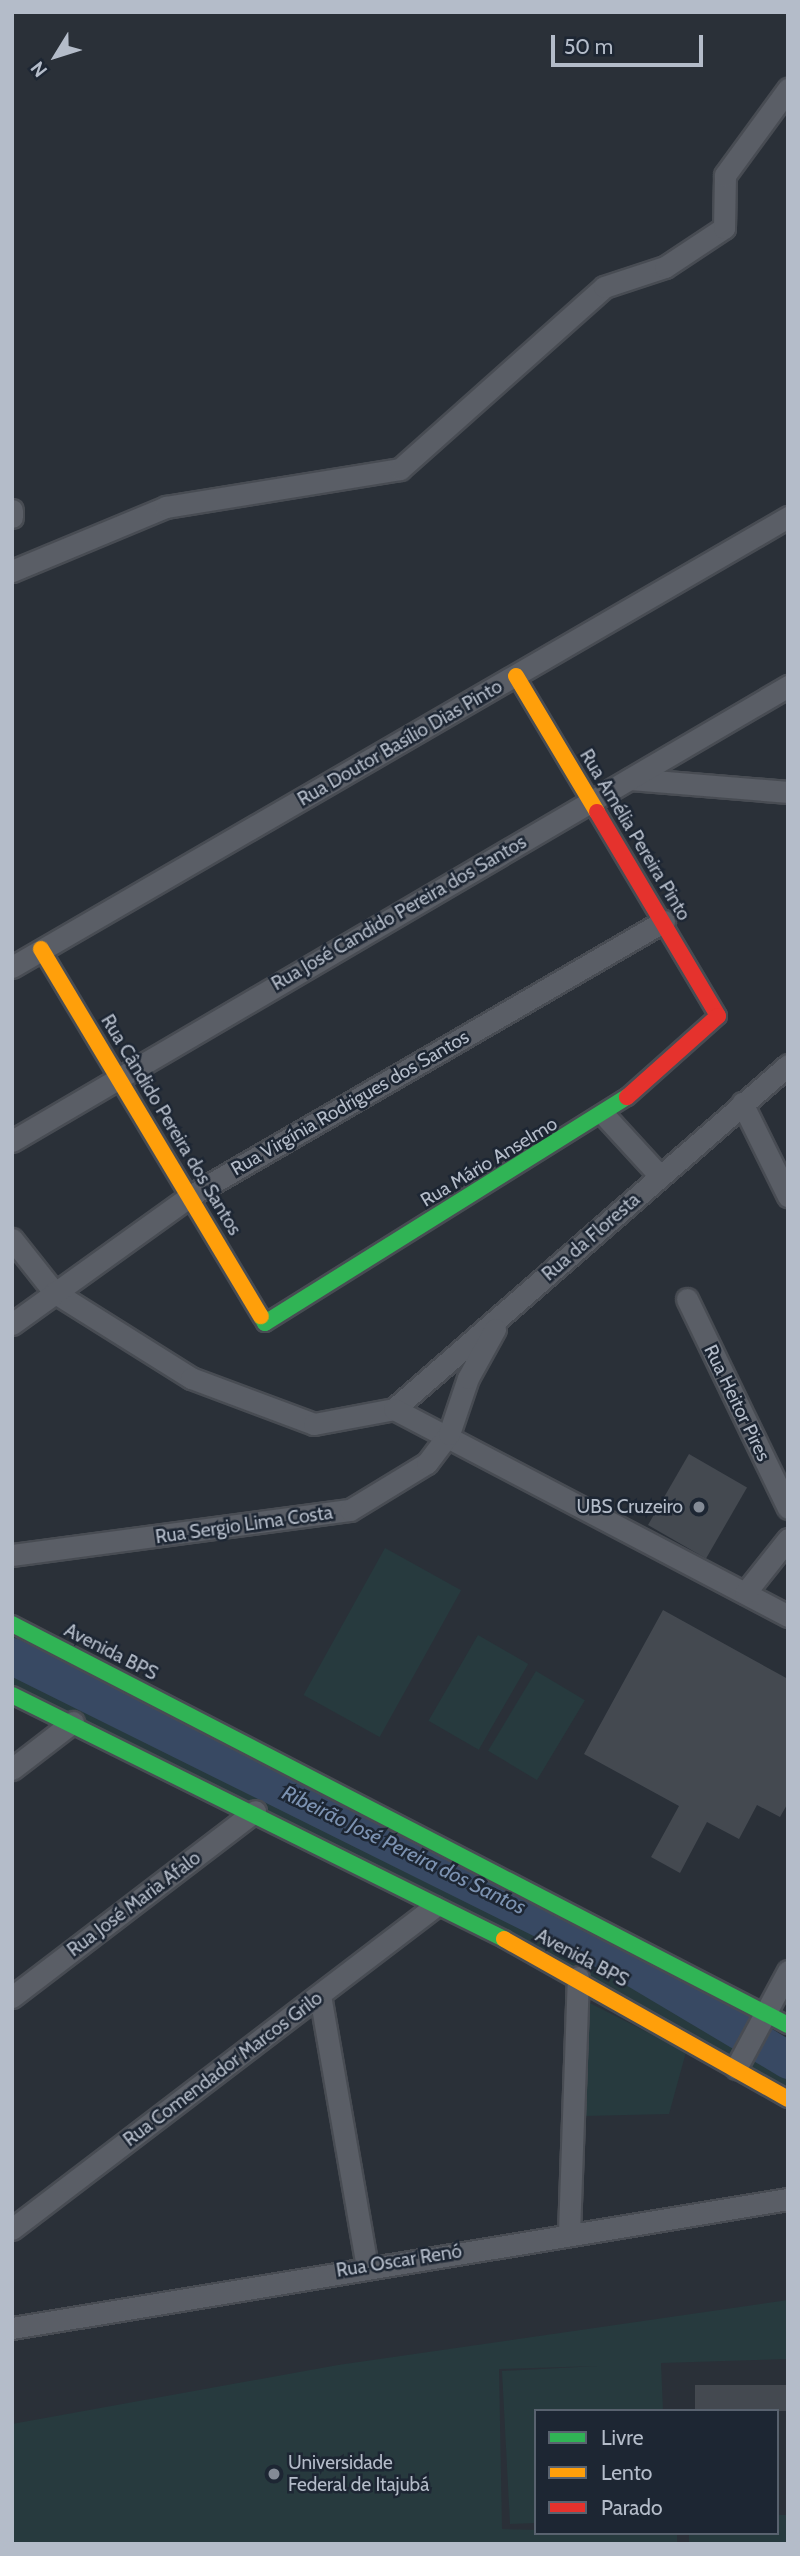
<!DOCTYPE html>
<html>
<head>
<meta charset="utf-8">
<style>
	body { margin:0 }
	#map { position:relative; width:800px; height:2556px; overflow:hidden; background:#2a3038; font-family:Cabin,sans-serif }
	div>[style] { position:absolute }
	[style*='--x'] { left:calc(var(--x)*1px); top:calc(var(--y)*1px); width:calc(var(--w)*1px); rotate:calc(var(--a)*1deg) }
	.green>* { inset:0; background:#273a3e; transform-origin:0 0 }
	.river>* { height:37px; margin:-18.5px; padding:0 18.5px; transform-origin:18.5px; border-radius:18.5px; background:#384963 }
	.building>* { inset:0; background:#444950; transform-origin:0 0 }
	.roads { filter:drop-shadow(2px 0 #484c53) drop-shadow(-2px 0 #484c53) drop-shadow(0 2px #484c53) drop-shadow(0 -2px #484c53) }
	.street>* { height:21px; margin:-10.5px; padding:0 10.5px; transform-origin:10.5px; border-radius:10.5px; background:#5a5e66 }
	.fast>* { height:16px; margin:-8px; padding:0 8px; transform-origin:8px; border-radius:8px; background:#30b455 }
	.slow>* { height:16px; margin:-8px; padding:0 8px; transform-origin:8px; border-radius:8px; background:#ff9f0a }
	.jam>* { height:16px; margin:-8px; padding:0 8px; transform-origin:8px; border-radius:8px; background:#e5322d }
	.dots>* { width:19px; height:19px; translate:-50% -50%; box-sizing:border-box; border:4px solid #1d2633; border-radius:50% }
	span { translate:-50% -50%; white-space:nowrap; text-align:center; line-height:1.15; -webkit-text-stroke:5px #1d2633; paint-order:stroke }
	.street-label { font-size:19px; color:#b4bcc9 }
	.poi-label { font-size:19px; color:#b4bcc9 }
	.right { translate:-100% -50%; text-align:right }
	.left { translate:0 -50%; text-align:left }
	.water-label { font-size:21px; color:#7c92b1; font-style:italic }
	.frame { position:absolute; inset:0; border:14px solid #b4bcc9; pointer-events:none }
	.legend { position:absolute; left:534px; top:2409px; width:245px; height:126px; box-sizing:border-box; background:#1d2633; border:2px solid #59626f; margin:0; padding:9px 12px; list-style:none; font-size:21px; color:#b4bcc9 }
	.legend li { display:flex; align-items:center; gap:14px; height:35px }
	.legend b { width:35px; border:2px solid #59626f }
	.north { position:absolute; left:21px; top:21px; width:70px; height:70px; -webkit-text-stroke:5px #1d2633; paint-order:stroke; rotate:232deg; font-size:19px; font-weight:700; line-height:28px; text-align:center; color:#b4bcc9 }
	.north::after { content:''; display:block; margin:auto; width:24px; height:32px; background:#b4bcc9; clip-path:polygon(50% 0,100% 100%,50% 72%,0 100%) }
	.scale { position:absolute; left:551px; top:35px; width:152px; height:32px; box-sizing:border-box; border:4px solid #b4bcc9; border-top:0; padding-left:9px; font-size:21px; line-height:24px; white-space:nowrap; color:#b4bcc9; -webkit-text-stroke:5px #1d2633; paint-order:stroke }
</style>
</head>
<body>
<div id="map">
	<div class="green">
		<div style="left:385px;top:1548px;width:87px;height:168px;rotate:29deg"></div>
		<div style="left:12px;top:1634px;width:831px;height:55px;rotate:27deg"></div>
		<div style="left:478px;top:1635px;width:58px;height:99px;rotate:30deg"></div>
		<div style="left:536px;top:1671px;width:57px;height:93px;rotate:31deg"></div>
		<div style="clip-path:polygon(588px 2002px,686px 2052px,669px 2114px,585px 2116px)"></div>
		<div style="clip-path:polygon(769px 2026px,788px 2041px,788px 2090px,751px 2068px)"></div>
		<div style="clip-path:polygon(788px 2300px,788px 2359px,661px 2363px,663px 2411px,536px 2411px,536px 2523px,510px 2524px,502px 2371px,598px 2366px,499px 2369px,502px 2529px,677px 2533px,677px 2544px,12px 2544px,12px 2424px,338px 2365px)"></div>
		<div style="clip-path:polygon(777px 2515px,788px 2515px,788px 2542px,689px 2544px,689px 2533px,777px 2533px)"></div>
	</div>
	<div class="river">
		<div style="--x:12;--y:1656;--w:659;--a:26.41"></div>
		<div style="--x:602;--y:1949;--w:217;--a:30.8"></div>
	</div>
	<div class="building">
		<div style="left:689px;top:1454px;width:67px;height:82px;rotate:30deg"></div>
		<div style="clip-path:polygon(663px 1610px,788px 1679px,788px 1803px,780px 1817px,757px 1805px,739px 1839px,707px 1822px,680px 1873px,651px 1857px,679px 1806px,584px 1754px)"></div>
		<div style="left:788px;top:2385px;width:26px;height:93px;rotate:90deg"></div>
	</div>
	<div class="roads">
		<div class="street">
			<div style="--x:12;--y:510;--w:7;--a:90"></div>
			<div style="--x:12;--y:571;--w:167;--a:-22.6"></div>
			<div style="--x:166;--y:507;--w:237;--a:-9.2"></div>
			<div style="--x:400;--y:469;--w:273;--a:-41.7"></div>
			<div style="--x:604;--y:287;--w:64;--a:-18.2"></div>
			<div style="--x:665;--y:267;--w:71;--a:-33.5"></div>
			<div style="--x:724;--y:228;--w:53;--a:-88.9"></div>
			<div style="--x:725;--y:175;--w:107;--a:-53.8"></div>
			<div style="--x:630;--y:779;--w:159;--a:4.7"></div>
			<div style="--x:12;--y:967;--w:897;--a:-30.11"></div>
			<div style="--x:742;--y:1103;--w:104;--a:63.7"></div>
			<div style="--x:605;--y:1116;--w:81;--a:47.5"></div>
			<div style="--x:12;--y:1141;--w:900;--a:-30.38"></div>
			<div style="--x:12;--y:1239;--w:68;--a:51.6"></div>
			<div style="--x:54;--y:1292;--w:162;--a:32.1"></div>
			<div style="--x:191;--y:1378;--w:131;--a:20.5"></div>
			<div style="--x:314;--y:1424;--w:81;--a:-10.6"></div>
			<div style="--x:394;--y:1409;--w:523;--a:-41.12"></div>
			<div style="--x:687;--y:1299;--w:232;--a:64.2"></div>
			<div style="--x:12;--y:1324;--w:219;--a:-35.7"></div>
			<div style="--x:190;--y:1196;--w:548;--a:-30.12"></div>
			<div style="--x:394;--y:1409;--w:445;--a:27.7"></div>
			<div style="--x:12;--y:1555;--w:341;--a:-7.6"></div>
			<div style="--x:350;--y:1510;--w:90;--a:-31.4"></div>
			<div style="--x:427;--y:1463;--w:36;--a:-53"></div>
			<div style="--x:449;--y:1434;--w:59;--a:-71.3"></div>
			<div style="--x:468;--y:1378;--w:56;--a:-61.1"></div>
			<div style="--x:745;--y:1593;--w:69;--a:-51.5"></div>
			<div style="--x:12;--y:1769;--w:77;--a:-37.6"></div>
			<div style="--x:320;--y:1995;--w:275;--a:80.2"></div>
			<div style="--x:12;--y:1997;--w:306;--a:-37.4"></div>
			<div style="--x:736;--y:2068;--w:110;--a:-61.8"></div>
			<div style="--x:12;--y:2229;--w:531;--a:-37.34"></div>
			<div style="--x:569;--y:2233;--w:256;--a:-88"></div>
			<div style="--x:12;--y:2328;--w:787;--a:-9.44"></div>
		</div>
		<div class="fast">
			<div style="--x:261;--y:1316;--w:8;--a:60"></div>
			<div style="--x:265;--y:1323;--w:427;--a:-32"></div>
			<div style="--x:12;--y:1624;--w:873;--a:27.33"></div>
			<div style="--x:12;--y:1695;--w:549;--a:26.38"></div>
		</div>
		<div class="slow">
			<div style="--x:516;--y:676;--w:158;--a:59.2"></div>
			<div style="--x:41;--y:949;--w:428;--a:59.1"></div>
			<div style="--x:504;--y:1939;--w:326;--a:29.4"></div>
		</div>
		<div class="jam">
			<div style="--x:597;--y:812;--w:237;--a:59.3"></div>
			<div style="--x:718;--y:1016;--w:122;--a:138.3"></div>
		</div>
	</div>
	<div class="dots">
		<div style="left:699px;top:1507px;background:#848b96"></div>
		<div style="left:274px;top:2474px;background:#848b96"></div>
	</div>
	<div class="street-label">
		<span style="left:400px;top:743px;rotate:-30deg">Rua Doutor Basílio Dias Pinto</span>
		<span style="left:635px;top:835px;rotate:59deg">Rua Amélia Pereira Pinto</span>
		<span style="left:399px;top:913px;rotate:-30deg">Rua José Candido Pereira dos Santos</span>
		<span style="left:350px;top:1103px;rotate:-30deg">Rua Virgínia Rodrigues dos Santos</span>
		<span style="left:171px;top:1125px;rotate:59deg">Rua Cândido Pereira dos Santos</span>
		<span style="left:489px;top:1162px;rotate:-31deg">Rua Mário Anselmo</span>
		<span style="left:591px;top:1237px;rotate:-41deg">Rua da Floresta</span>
		<span style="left:737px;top:1403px;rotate:64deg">Rua Heitor Pires</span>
		<span style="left:244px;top:1525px;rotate:-8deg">Rua Sergio Lima Costa</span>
		<span style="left:111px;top:1652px;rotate:27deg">Avenida BPS</span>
		<span style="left:134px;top:1904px;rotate:-37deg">Rua José Maria Afalo</span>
		<span style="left:582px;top:1958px;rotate:28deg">Avenida BPS</span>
		<span style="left:223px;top:2069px;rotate:-37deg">Rua Comendador Marcos Grilo</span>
		<span style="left:399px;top:2261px;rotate:-9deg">Rua Oscar Renó</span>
	</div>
	<div class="poi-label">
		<span class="right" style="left:683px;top:1507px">UBS Cruzeiro</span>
		<span class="left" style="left:288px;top:2474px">Universidade<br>Federal de Itajubá</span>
	</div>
	<div class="water-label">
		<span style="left:404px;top:1850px;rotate:26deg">Ribeirão José Pereira dos Santos</span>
	</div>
	<div class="frame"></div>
	<ul class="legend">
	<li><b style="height:9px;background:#30b455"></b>Livre</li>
	<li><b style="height:9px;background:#ff9f0a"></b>Lento</li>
	<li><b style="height:9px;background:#e5322d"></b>Parado</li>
	</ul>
	<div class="north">N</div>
	<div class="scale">50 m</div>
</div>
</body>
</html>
